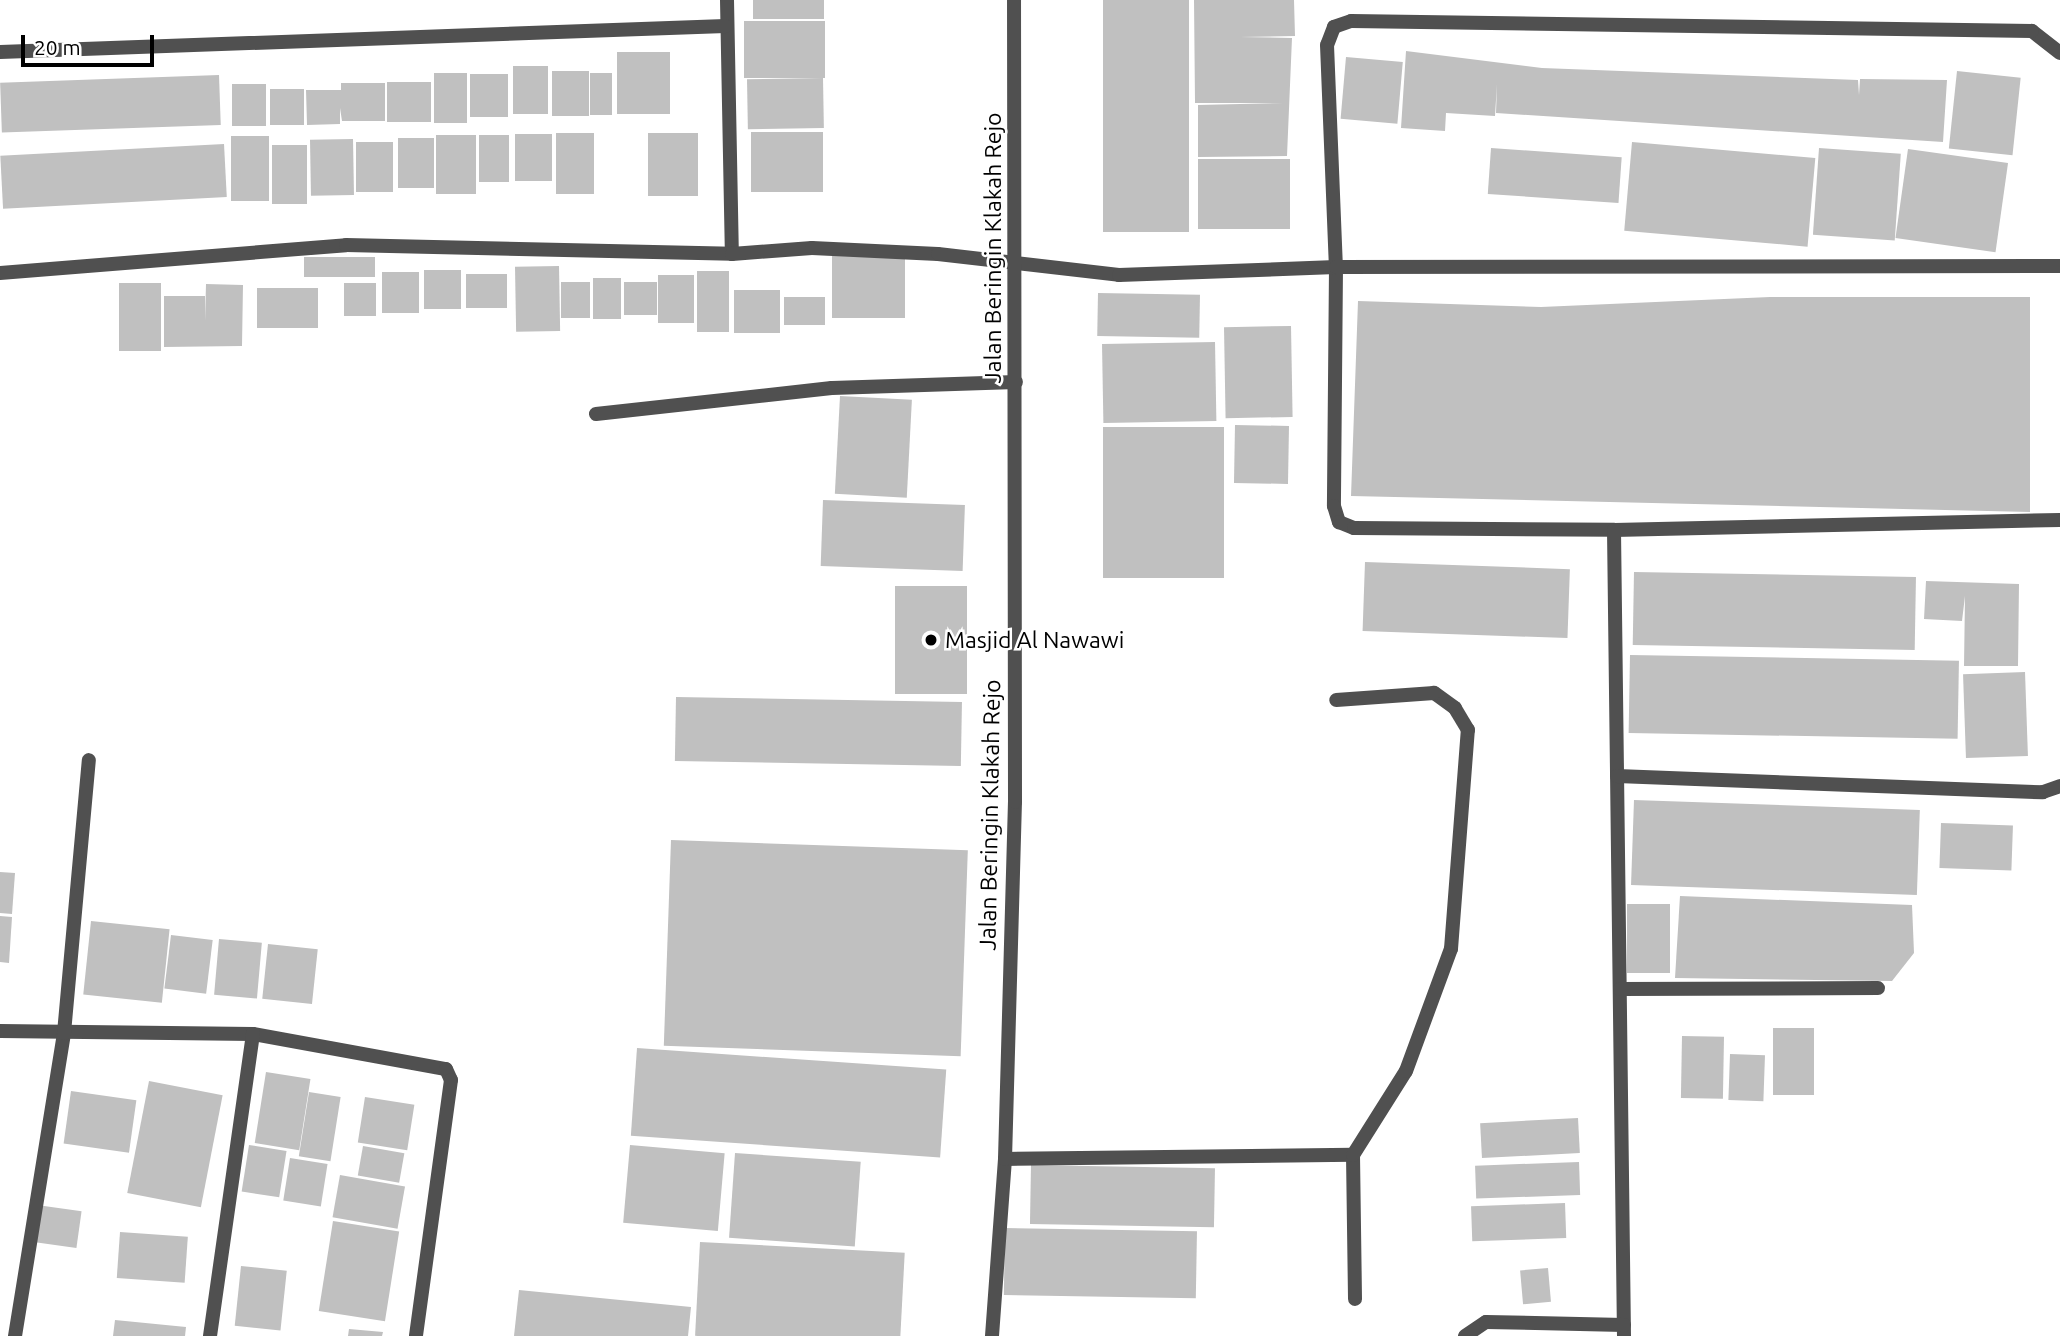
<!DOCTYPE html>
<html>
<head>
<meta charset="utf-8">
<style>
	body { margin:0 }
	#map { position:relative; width:2060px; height:1336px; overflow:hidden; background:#fff; font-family:Ubuntu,sans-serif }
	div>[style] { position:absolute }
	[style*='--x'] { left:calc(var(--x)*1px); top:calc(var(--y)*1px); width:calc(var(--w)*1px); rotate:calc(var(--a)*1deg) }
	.building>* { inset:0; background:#c0c0c0; transform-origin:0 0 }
	.minor>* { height:14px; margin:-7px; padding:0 7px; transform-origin:7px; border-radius:7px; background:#505050 }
	.tertiary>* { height:14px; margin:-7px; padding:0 7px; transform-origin:7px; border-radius:7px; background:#505050 }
	.dots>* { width:19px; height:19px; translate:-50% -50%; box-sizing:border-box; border:4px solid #fff; border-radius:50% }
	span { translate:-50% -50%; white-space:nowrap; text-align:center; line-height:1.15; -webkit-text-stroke:5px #fff; paint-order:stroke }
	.street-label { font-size:23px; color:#000 }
	.poi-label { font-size:23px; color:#000 }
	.left { translate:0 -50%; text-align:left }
	.scale { position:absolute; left:21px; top:35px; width:133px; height:32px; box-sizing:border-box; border:4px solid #000; border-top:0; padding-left:9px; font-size:21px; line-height:24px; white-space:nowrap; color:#000; -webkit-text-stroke:5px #fff; paint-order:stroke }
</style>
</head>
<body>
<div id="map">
	<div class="building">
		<div style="left:753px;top:0;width:71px;height:19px"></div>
		<div style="left:1103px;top:0;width:86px;height:232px"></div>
		<div style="clip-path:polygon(1194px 0,1294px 0,1295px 36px,1240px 37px,1292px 38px,1287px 156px,1198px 157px,1198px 105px,1284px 103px,1195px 103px)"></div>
		<div style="left:744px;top:21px;width:81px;height:57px"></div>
		<div style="clip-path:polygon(1406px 51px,1542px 68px,1858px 80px,1859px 95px,1860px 79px,1947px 80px,1943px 142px,1496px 113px,1497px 84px,1495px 116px,1446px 113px,1445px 131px,1401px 128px)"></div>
		<div style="left:617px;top:52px;width:53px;height:62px"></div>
		<div style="left:1346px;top:57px;width:57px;height:62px;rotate:5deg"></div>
		<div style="left:548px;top:66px;width:48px;height:35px;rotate:90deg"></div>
		<div style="left:552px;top:71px;width:37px;height:45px"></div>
		<div style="left:1957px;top:71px;width:64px;height:78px;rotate:6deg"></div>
		<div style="left:434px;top:73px;width:33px;height:50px"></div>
		<div style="left:590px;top:73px;width:22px;height:42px"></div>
		<div style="left:470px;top:74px;width:38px;height:43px"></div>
		<div style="left:219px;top:75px;width:50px;height:219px;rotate:88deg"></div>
		<div style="left:823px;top:78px;width:50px;height:76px;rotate:89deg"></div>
		<div style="left:387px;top:82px;width:44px;height:40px"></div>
		<div style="clip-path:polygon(341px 83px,385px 83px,385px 121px,342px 121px,340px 108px,340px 124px,307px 125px,306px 90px,341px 90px)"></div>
		<div style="left:232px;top:84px;width:34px;height:42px"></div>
		<div style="left:304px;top:89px;width:36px;height:34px;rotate:90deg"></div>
		<div style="left:823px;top:132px;width:60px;height:72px;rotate:90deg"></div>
		<div style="left:556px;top:133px;width:38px;height:61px"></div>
		<div style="left:648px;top:133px;width:50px;height:63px"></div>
		<div style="left:515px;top:134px;width:37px;height:47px"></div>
		<div style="left:436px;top:135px;width:40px;height:59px"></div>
		<div style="left:479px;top:135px;width:30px;height:47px"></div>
		<div style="left:269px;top:136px;width:65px;height:38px;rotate:90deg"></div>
		<div style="left:398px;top:138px;width:36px;height:50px"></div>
		<div style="left:353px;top:139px;width:56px;height:43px;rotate:89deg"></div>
		<div style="left:356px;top:142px;width:37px;height:50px"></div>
		<div style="left:1632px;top:142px;width:184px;height:89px;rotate:5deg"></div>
		<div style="left:224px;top:144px;width:53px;height:224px;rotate:87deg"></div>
		<div style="left:272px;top:145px;width:35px;height:59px"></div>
		<div style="left:1491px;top:148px;width:131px;height:46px;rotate:4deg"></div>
		<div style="left:1819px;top:148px;width:82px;height:87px;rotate:4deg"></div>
		<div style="left:1908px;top:149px;width:101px;height:90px;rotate:8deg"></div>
		<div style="left:1290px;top:159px;width:70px;height:92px;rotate:90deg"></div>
		<div style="left:832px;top:256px;width:73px;height:62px"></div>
		<div style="left:304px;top:257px;width:71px;height:20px"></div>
		<div style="left:559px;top:266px;width:65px;height:44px;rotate:89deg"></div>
		<div style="left:424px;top:270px;width:37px;height:39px"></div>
		<div style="left:697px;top:271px;width:32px;height:61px"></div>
		<div style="left:382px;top:272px;width:37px;height:41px"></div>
		<div style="left:466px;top:274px;width:41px;height:34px"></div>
		<div style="left:658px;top:275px;width:36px;height:48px"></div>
		<div style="left:593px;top:278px;width:28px;height:41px"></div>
		<div style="left:561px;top:282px;width:29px;height:36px"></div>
		<div style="left:657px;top:282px;width:33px;height:33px;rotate:90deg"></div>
		<div style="left:119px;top:283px;width:42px;height:68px"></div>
		<div style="left:344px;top:283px;width:32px;height:33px"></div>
		<div style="clip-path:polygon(206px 284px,243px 285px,242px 346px,164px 347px,164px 296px,205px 296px,205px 321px)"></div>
		<div style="left:257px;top:288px;width:61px;height:40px"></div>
		<div style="left:734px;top:290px;width:46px;height:43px"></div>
		<div style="left:1098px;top:293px;width:102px;height:43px;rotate:1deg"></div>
		<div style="left:825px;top:297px;width:28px;height:41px;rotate:90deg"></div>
		<div style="clip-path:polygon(1770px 297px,2030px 297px,2030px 512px,1351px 496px,1358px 301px,1541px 307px)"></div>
		<div style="left:1291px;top:326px;width:91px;height:67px;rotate:89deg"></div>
		<div style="left:1215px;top:342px;width:79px;height:113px;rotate:89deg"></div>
		<div style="left:840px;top:396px;width:72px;height:98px;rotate:3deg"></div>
		<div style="left:1235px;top:425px;width:54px;height:58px;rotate:1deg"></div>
		<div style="left:1103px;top:427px;width:121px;height:151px"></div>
		<div style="left:823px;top:500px;width:142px;height:66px;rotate:2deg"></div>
		<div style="left:1365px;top:562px;width:205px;height:69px;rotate:2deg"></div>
		<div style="left:1634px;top:572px;width:282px;height:73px;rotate:1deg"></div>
		<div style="clip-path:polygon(1926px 581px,2019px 584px,2018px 666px,1964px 666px,1965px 596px,1962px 621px,1924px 619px)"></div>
		<div style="left:895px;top:586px;width:72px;height:108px"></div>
		<div style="left:1630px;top:655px;width:329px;height:78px;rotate:1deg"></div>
		<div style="left:2025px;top:672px;width:84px;height:62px;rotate:88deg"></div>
		<div style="left:676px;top:697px;width:286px;height:64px;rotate:1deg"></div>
		<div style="left:1634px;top:800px;width:286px;height:85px;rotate:2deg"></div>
		<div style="left:1941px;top:823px;width:72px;height:45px;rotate:2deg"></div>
		<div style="left:671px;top:840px;width:297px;height:206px;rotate:2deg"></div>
		<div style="clip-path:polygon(0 872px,15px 873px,12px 914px,0 913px)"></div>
		<div style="clip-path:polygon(1680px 896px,1912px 905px,1914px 953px,1892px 981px,1675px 978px)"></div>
		<div style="left:1627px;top:904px;width:43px;height:69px"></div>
		<div style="clip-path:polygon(0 916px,12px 917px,9px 963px,0 962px)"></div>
		<div style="left:91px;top:921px;width:79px;height:74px;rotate:6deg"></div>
		<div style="left:171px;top:935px;width:42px;height:54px;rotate:7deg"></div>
		<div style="left:219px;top:939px;width:43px;height:56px;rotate:5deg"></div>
		<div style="left:268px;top:944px;width:50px;height:55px;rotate:6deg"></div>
		<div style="left:1773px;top:1028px;width:41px;height:67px"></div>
		<div style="left:1682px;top:1036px;width:42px;height:62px;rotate:1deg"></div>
		<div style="left:637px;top:1048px;width:310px;height:88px;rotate:4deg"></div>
		<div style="left:1730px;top:1054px;width:35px;height:46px;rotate:2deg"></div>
		<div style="left:266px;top:1072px;width:45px;height:72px;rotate:9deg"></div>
		<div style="left:149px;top:1081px;width:75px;height:114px;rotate:11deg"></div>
		<div style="left:71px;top:1091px;width:66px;height:53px;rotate:8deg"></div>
		<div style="left:309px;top:1092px;width:32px;height:65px;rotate:9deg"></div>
		<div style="left:365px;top:1097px;width:50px;height:46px;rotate:9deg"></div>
		<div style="left:1578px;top:1118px;width:35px;height:98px;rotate:87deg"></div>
		<div style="left:249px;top:1145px;width:38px;height:47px;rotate:9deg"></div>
		<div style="left:630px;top:1145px;width:95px;height:78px;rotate:5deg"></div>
		<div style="left:363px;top:1146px;width:42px;height:30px;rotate:10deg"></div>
		<div style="left:735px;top:1153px;width:126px;height:85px;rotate:4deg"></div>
		<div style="left:290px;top:1158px;width:38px;height:43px;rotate:9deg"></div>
		<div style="left:1579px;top:1162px;width:33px;height:104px;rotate:88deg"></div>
		<div style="left:1031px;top:1165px;width:184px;height:59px;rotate:1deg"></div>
		<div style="left:340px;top:1175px;width:66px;height:43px;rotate:10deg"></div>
		<div style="left:1565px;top:1203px;width:35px;height:94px;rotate:88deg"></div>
		<div style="left:37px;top:1205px;width:45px;height:37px;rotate:8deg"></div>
		<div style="left:333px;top:1221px;width:67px;height:91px;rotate:9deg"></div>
		<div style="left:1005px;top:1228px;width:192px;height:67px;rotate:1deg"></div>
		<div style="left:120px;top:1232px;width:68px;height:46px;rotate:4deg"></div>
		<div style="left:700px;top:1242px;width:205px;height:94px;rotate:3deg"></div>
		<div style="left:241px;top:1266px;width:46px;height:60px;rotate:6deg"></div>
		<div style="left:1548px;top:1268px;width:34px;height:28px;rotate:85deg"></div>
		<div style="clip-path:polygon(519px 1290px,691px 1307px,688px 1336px,514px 1336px)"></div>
		<div style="clip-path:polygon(115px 1320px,186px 1327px,185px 1336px,113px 1336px)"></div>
		<div style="clip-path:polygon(349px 1329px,383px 1332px,382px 1336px,348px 1336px)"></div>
	</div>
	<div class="minor">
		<div style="--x:727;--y:0;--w:254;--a:88.9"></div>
		<div style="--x:0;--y:52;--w:726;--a:-2.05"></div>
		<div style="--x:2060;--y:53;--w:36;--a:-142"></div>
		<div style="--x:2032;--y:31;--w:681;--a:-179.16"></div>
		<div style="--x:1351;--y:21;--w:18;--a:161"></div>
		<div style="--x:1334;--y:27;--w:19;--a:111"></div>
		<div style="--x:1327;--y:45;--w:222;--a:87.7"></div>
		<div style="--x:1336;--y:267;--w:239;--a:90.5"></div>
		<div style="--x:1334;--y:506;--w:17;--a:73"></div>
		<div style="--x:1339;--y:522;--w:16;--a:22"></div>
		<div style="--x:1354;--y:528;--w:260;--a:0.4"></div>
		<div style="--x:1614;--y:530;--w:446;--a:-1.3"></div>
		<div style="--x:0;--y:273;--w:347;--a:-4.6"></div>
		<div style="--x:346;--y:245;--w:386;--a:1.3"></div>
		<div style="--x:732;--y:254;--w:80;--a:-4.3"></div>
		<div style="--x:812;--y:248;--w:126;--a:2.7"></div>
		<div style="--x:938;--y:254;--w:182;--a:6.6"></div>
		<div style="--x:1119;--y:275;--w:217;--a:-2.1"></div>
		<div style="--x:1336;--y:267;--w:724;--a:-0.08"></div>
		<div style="--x:596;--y:414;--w:237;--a:-6.3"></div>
		<div style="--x:832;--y:388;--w:184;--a:-1.9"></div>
		<div style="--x:1614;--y:530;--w:806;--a:89.29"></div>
		<div style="--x:1617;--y:776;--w:426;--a:2.2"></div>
		<div style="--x:2043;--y:792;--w:18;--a:-19"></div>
		<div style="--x:1620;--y:989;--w:258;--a:-0.2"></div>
		<div style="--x:0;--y:1031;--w:253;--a:0.7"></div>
		<div style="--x:253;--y:1034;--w:196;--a:10.3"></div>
		<div style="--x:446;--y:1069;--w:12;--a:66"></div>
		<div style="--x:451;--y:1080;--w:258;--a:97.8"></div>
		<div style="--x:1353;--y:1155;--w:144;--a:89.2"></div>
		<div style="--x:1005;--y:1159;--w:348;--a:-0.7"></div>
		<div style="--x:1353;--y:1155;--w:99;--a:-57.8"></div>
		<div style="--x:1406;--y:1071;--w:130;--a:-69.8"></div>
		<div style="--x:1451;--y:949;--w:220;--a:-85.6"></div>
		<div style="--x:1468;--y:730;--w:26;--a:-121"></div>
		<div style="--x:1455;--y:708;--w:26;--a:-144"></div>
		<div style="--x:1434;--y:693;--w:98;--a:175.9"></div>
		<div style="--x:15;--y:1336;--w:307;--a:-80.8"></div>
		<div style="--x:64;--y:1033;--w:274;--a:-84.8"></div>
		<div style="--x:210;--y:1336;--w:305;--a:-81.9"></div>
		<div style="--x:1465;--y:1336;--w:25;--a:-34"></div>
		<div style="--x:1486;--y:1322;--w:138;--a:1.2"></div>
	</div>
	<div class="tertiary">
		<div style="--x:992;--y:1336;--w:177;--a:-85.8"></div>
		<div style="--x:1005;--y:1159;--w:357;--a:-88.4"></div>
		<div style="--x:1015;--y:802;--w:802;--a:-90.07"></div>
	</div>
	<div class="dots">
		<div style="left:931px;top:640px;background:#000"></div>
	</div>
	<div class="street-label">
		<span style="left:993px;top:248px;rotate:-90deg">Jalan Beringin Klakah Rejo</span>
		<span style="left:990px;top:815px;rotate:-89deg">Jalan Beringin Klakah Rejo</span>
	</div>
	<div class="poi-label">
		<span class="left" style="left:945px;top:640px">Masjid Al Nawawi</span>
	</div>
	<div class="scale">20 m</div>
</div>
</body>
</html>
